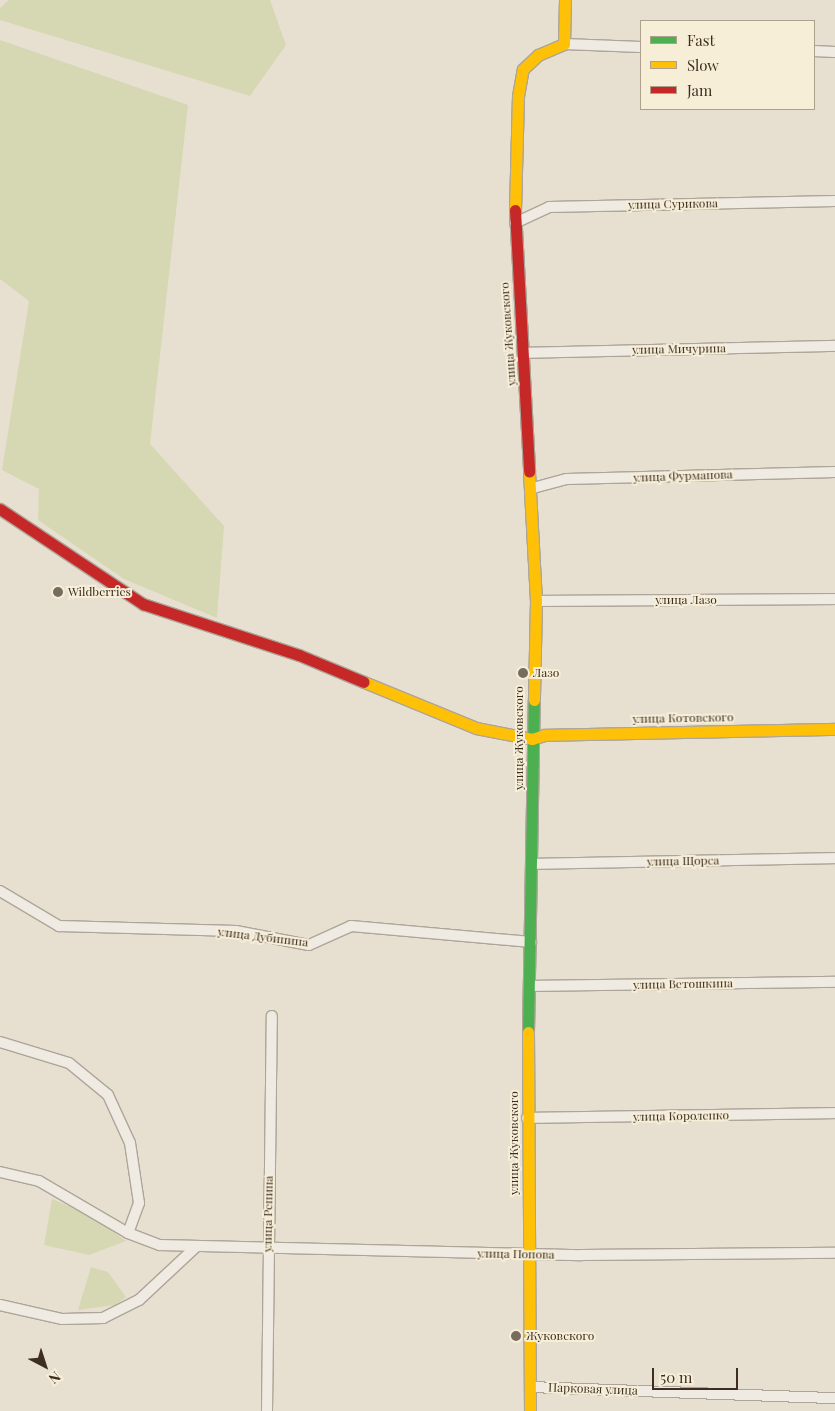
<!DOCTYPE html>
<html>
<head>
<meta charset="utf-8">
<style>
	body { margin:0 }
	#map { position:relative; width:835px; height:1411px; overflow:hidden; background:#e7e0d1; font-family:"Playfair Display",serif }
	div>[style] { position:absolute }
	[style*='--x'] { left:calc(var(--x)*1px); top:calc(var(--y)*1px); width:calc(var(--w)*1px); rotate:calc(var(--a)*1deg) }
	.green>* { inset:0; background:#d6d7b3 }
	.roads { filter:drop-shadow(1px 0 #ada599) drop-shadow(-1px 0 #ada599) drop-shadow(0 1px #ada599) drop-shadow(0 -1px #ada599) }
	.street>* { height:10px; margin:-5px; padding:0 5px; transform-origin:5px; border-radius:5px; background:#efebe3 }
	.fast>* { height:11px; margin:-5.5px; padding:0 5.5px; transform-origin:5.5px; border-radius:5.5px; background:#4caf50 }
	.slow>* { height:11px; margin:-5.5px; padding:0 5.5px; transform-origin:5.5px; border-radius:5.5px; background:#ffc107 }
	.jam>* { height:11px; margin:-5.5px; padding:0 5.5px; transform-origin:5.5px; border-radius:5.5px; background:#c62828 }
	.dots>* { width:14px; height:14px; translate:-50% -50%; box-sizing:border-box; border:2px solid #f7eed8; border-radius:50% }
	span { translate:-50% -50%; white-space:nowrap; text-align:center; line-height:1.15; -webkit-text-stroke:4px #f7eed8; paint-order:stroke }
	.street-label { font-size:12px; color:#3d2e20 }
	.poi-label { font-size:12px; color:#3d2e20 }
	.left { translate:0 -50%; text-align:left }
	.legend { position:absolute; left:640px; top:20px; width:175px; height:90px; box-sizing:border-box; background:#f7eed8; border:1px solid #ada18e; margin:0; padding:6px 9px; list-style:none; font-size:15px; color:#3d2e20 }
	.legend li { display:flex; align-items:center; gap:10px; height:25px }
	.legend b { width:25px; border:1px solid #ada18e }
	.north { position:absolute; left:20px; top:1341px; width:50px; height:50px; -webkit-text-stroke:4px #f7eed8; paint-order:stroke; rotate:140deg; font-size:14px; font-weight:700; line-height:20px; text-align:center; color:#3d2e20 }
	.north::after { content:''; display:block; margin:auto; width:18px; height:22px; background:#3d2e20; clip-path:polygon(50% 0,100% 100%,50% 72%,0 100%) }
	.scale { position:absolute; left:652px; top:1368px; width:86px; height:22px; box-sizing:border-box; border:2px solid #3d2e20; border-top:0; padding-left:6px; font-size:15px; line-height:18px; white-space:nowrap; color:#3d2e20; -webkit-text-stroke:4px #f7eed8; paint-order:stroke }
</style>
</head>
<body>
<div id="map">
	<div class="green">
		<div style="clip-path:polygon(9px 0,270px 0,286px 45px,250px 96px,0 20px,0 8px)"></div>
		<div style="clip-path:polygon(0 40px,188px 105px,150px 444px,224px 526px,217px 618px,124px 579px,38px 520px,39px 489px,2px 470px,29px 301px,0 279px)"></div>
		<div style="clip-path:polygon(52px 1199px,88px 1214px,126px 1241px,89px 1255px,44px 1245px)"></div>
		<div style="clip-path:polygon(91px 1267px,108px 1272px,126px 1297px,115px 1305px,78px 1310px)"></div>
	</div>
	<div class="roads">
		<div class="street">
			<div style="--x:564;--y:44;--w:77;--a:2.2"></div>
			<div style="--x:814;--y:51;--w:21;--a:3"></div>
			<div style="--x:515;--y:223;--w:38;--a:-25"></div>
			<div style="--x:549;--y:207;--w:286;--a:-1.2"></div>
			<div style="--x:523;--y:353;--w:312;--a:-1.3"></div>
			<div style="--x:533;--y:488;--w:35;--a:-15"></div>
			<div style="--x:567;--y:479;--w:268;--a:-1.5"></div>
			<div style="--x:536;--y:601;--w:299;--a:-0.4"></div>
			<div style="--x:532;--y:864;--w:303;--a:-1.1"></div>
			<div style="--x:0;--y:891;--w:69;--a:30.7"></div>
			<div style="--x:59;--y:926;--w:177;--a:1.6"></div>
			<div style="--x:236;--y:931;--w:74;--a:10.9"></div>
			<div style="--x:309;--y:945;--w:46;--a:-24.3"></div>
			<div style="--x:351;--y:926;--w:181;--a:5.1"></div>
			<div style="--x:531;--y:986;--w:304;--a:-0.8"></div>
			<div style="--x:0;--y:1042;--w:72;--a:16.9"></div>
			<div style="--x:69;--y:1063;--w:50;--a:39.4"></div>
			<div style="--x:108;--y:1095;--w:53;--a:65.4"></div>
			<div style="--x:130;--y:1143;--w:61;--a:81.5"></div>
			<div style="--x:139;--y:1203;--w:32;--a:110"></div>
			<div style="--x:527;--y:1118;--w:308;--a:-0.9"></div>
			<div style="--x:0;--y:1172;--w:40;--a:13"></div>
			<div style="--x:39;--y:1181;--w:103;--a:30.3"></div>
			<div style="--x:128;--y:1233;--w:34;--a:21"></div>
			<div style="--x:160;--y:1245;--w:421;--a:1.4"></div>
			<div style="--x:581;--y:1255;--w:254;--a:-0.5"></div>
			<div style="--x:0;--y:1305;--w:64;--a:12.7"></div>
			<div style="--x:62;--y:1319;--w:41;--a:-1.4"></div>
			<div style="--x:103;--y:1318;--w:40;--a:-26.6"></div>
			<div style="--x:139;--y:1300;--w:79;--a:-43"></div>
			<div style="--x:530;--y:1387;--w:305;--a:2.1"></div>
			<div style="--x:267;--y:1411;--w:395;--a:-89.3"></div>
		</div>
		<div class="fast">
			<div style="--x:528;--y:1032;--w:332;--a:-89"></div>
		</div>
		<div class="slow">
			<div style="--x:515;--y:210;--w:114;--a:-88.5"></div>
			<div style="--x:518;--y:96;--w:27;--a:-80"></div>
			<div style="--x:523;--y:69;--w:21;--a:-43"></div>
			<div style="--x:538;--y:55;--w:28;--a:-23"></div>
			<div style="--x:564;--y:44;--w:44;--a:-88.7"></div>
			<div style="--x:529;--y:472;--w:129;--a:86.9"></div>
			<div style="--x:536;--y:601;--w:99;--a:91.2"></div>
			<div style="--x:364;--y:682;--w:121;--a:22.3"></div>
			<div style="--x:476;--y:728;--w:57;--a:11.1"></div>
			<div style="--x:532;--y:739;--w:13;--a:-18"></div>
			<div style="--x:544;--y:735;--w:291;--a:-1.2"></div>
			<div style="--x:528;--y:1032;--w:379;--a:89.7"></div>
		</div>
		<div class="jam">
			<div style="--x:515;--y:210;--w:262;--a:86.9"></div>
			<div style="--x:0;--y:509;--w:172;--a:33.6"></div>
			<div style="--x:143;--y:604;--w:164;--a:18.1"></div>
			<div style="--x:299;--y:655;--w:70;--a:22.6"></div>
		</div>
	</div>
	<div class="dots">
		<div style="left:58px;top:592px;background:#786c5e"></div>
		<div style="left:523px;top:673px;background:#786c5e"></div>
		<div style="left:516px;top:1336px;background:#786c5e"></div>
	</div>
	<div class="street-label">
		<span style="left:673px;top:204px;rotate:-1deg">улица Сурикова</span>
		<span style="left:508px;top:334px;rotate:-94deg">улица Жуковского</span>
		<span style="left:679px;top:349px;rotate:-1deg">улица Мичурина</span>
		<span style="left:683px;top:476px;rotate:-2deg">улица Фурманова</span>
		<span style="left:686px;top:600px">улица Лазо</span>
		<span style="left:683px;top:718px;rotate:-1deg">улица Котовского</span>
		<span style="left:519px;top:738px;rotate:-90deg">улица Жуковского</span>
		<span style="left:683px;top:861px;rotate:-1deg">улица Щорса</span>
		<span style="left:263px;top:937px;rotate:7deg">улица Дубинина</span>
		<span style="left:683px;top:984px;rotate:-1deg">улица Ветошкина</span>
		<span style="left:681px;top:1116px;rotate:-1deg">улица Короленко</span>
		<span style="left:514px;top:1143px;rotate:-90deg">улица Жуковского</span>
		<span style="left:268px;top:1214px;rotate:-89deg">улица Репина</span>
		<span style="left:516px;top:1254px;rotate:1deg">улица Попова</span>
		<span style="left:593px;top:1389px;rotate:2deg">Парковая улица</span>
	</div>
	<div class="poi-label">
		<span class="left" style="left:68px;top:592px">Wildberries</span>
		<span class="left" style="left:533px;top:673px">Лазо</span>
		<span class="left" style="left:526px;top:1336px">Жуковского</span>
	</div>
	<ul class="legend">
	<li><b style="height:6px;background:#4caf50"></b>Fast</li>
	<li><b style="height:6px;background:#ffc107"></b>Slow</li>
	<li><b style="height:6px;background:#c62828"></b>Jam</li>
	</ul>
	<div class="north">N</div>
	<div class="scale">50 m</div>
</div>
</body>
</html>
